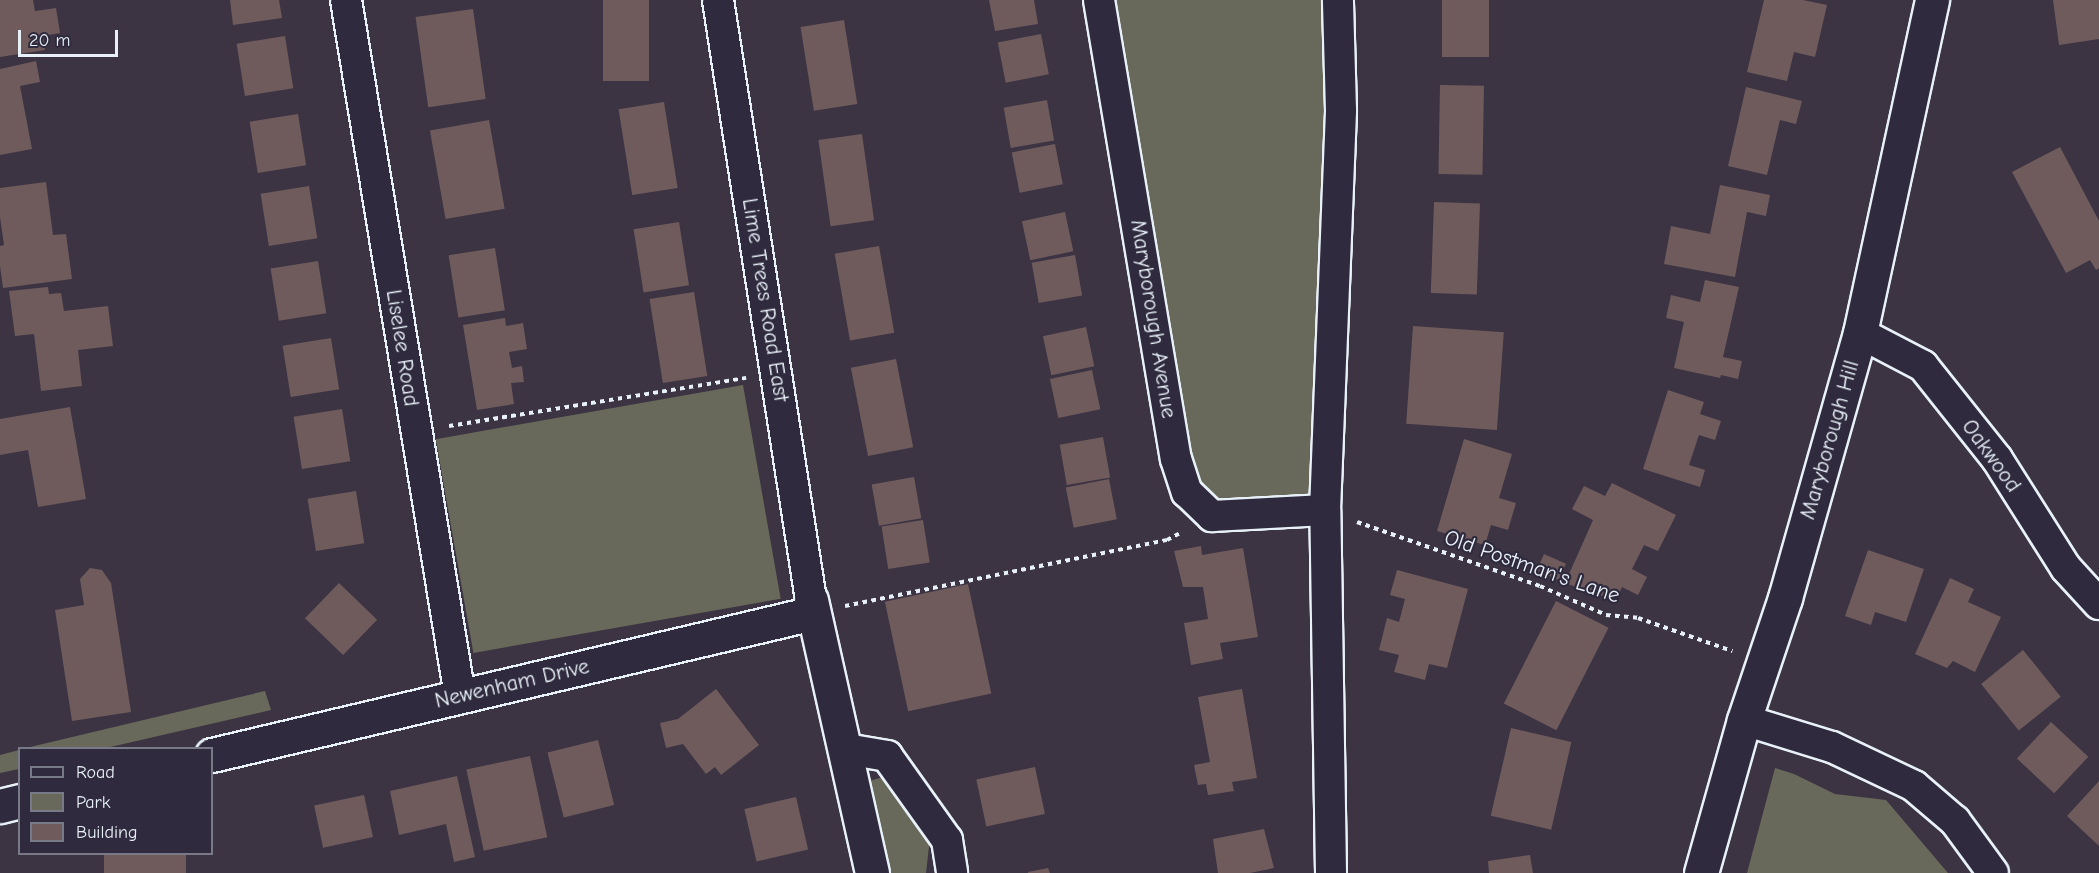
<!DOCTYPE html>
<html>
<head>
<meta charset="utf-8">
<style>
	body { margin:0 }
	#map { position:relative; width:2099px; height:873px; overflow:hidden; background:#3c3443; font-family:"Comic Neue",sans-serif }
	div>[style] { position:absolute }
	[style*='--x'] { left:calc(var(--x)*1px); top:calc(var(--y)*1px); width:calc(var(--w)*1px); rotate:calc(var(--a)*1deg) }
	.green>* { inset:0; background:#68695a; transform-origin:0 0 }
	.building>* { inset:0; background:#6f5b5c; transform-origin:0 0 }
	.path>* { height:4px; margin-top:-2px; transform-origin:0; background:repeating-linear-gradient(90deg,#e8f1f8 0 4.5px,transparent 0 9px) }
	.roads { filter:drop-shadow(2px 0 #e8f1f8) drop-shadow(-2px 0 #e8f1f8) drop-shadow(0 2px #e8f1f8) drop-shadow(0 -2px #e8f1f8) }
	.street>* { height:30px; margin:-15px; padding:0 15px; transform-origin:15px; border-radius:15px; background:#2f2a3d }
	.secondary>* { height:33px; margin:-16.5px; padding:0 16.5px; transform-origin:16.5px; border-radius:16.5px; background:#2f2a3d }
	span { translate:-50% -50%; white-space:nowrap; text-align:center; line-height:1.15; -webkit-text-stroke:4.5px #2f2a3d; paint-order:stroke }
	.street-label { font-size:22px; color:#e8f1f8 }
	.legend { position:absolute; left:18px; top:747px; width:195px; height:108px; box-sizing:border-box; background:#2f2a3d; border:2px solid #797a88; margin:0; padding:8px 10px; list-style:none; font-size:18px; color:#e8f1f8 }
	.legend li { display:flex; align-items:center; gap:12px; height:30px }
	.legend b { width:30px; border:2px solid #797a88 }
	.scale { position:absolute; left:18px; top:30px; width:100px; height:27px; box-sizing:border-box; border:3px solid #e8f1f8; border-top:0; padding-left:8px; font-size:18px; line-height:21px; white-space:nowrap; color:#e8f1f8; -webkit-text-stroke:4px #2f2a3d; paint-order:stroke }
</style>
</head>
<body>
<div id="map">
	<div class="green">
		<div style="clip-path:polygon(1099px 0,1338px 0,1325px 510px,1212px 516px,1187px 492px)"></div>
		<div style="left:743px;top:385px;width:217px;height:312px;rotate:80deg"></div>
		<div style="clip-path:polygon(265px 691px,271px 710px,106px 748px,26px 748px)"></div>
		<div style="clip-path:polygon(19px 750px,19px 769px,0 773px,0 755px)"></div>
		<div style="clip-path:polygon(1775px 768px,1794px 774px,1835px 794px,1886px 800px,1948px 873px,1747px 873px)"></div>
		<div style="clip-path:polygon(883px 777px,894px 787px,930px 838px,926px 873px,885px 873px,866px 782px)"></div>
	</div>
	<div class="building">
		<div style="clip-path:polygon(0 0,33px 0,35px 11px,56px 8px,60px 33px,43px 36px,45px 50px,0 57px)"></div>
		<div style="clip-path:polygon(230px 0,279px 0,282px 18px,233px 25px)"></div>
		<div style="left:603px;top:0;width:46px;height:81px"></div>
		<div style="clip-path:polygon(989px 0,1034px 0,1038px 24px,995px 31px)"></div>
		<div style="left:1442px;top:0;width:47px;height:57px"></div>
		<div style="clip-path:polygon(1764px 0,1803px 0,1827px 5px,1815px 57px,1794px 52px,1787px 81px,1747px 72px)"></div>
		<div style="clip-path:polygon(2053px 0,2099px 0,2099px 39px,2059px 45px)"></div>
		<div style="left:473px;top:9px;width:91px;height:58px;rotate:82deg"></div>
		<div style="left:844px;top:20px;width:85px;height:44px;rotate:81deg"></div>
		<div style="left:1041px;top:34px;width:41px;height:44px;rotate:79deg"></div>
		<div style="left:285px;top:36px;width:53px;height:49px;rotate:81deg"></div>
		<div style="clip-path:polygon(36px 61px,40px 82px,20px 86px,32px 149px,0 155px,0 69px)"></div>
		<div style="left:1440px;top:85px;width:44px;height:89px;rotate:1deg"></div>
		<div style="clip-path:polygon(1746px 87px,1802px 101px,1796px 124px,1780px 120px,1767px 175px,1728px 166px)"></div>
		<div style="left:1047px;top:100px;width:41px;height:44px;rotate:80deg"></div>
		<div style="left:664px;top:102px;width:87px;height:46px;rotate:81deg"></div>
		<div style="left:298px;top:114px;width:52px;height:49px;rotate:81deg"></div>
		<div style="left:489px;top:120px;width:90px;height:60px;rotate:80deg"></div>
		<div style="left:862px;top:134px;width:87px;height:44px;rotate:82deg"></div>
		<div style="left:1055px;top:144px;width:41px;height:44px;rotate:79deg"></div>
		<div style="clip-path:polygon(2060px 147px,2099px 221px,2099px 268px,2096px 270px,2090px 260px,2066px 273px,2012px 172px)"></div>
		<div style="clip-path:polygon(46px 182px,53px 235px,66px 234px,72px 279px,3px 288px,0 266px,0 246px,4px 245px,0 217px,0 188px)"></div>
		<div style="clip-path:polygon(1720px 185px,1770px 195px,1766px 216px,1747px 212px,1735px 277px,1664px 264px,1671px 226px,1710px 234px)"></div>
		<div style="left:309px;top:186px;width:53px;height:49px;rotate:81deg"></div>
		<div style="left:1434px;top:202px;width:46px;height:91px;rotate:2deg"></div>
		<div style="left:1065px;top:212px;width:40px;height:44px;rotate:78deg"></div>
		<div style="left:679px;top:222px;width:64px;height:46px;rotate:81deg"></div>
		<div style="left:879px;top:246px;width:88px;height:45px;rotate:80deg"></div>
		<div style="left:495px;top:248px;width:63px;height:47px;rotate:81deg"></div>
		<div style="left:1075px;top:255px;width:41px;height:44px;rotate:80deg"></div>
		<div style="left:318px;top:261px;width:53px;height:48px;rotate:81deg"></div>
		<div style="clip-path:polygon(1705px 280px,1739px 287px,1723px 357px,1742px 361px,1738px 379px,1721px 375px,1720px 378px,1674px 368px,1684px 322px,1666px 318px,1671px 295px,1700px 302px)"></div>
		<div style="clip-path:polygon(48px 287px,49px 294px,61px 293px,64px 311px,108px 306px,113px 346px,78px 350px,82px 386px,41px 391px,34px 334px,15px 336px,9px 291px)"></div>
		<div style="left:694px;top:292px;width:85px;height:45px;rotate:81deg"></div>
		<div style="clip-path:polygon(505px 318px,506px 326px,523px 323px,527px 349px,509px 352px,512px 368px,522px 366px,524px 382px,511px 383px,514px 404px,477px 410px,463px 325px)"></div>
		<div style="left:1413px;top:326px;width:91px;height:98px;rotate:4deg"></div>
		<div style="left:1086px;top:327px;width:40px;height:44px;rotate:78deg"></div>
		<div style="left:331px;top:338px;width:52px;height:49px;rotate:81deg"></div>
		<div style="left:896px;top:359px;width:90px;height:46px;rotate:79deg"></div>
		<div style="left:1092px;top:370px;width:40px;height:43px;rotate:78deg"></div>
		<div style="clip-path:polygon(1668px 390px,1704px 402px,1700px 414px,1721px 421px,1715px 440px,1699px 435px,1689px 465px,1705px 470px,1700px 487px,1643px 469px)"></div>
		<div style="clip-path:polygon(70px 407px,86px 499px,38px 507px,28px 450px,0 455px,0 419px)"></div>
		<div style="left:342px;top:409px;width:53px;height:49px;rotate:81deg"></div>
		<div style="left:1103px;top:437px;width:41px;height:44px;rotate:80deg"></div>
		<div style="clip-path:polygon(1464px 439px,1512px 454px,1499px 498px,1516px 503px,1508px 530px,1491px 525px,1485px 545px,1437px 531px)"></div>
		<div style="left:914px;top:477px;width:42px;height:43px;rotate:80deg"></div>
		<div style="left:1109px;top:479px;width:41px;height:44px;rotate:79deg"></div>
		<div style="clip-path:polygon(1612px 483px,1676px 515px,1658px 551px,1644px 545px,1632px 569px,1647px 577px,1638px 595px,1622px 587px,1616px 601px,1565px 583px,1593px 520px,1572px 509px,1584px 486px,1605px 496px)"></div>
		<div style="left:356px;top:491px;width:53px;height:49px;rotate:81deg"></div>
		<div style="left:923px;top:520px;width:43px;height:42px;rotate:81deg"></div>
		<div style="clip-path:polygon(1201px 546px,1202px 555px,1243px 548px,1258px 637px,1220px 643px,1223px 659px,1191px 665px,1184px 623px,1208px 619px,1203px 587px,1183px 587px,1174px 551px)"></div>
		<div style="clip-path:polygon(1868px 550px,1924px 569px,1906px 622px,1875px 612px,1871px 625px,1845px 616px)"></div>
		<div style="left:1544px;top:554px;width:24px;height:18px;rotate:24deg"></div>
		<div style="clip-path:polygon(90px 568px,102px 570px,111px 583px,131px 712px,72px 721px,55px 610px,84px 605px,80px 579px)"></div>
		<div style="clip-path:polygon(1397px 570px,1468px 589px,1447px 668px,1429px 664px,1425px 680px,1394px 672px,1399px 655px,1379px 650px,1387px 618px,1399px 622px,1405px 599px,1390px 595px)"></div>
		<div style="clip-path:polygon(1950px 578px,1974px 589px,1968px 602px,2001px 617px,1975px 672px,1953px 661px,1947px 668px,1915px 654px)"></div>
		<div style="left:339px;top:583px;width:53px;height:49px;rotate:44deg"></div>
		<div style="left:968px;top:584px;width:112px;height:85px;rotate:78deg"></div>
		<div style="left:1556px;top:601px;width:59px;height:115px;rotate:27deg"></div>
		<div style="left:2023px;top:650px;width:60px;height:54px;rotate:51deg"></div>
		<div style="clip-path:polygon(716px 689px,759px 745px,721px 775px,715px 767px,706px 774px,683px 744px,666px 748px,660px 723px,678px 719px)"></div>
		<div style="clip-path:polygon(1242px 689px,1257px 778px,1232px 782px,1234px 791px,1208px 795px,1206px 784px,1198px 785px,1194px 765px,1210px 762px,1198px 697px)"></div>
		<div style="left:2051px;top:722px;width:51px;height:50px;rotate:43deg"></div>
		<div style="left:1511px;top:728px;width:62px;height:90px;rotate:13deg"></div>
		<div style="left:598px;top:740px;width:67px;height:52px;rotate:76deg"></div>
		<div style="left:530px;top:756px;width:83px;height:65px;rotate:78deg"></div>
		<div style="left:1035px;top:767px;width:48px;height:60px;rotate:78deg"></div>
		<div style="clip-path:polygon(457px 776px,475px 857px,454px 862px,446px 824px,399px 835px,390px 791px)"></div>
		<div style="clip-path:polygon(2099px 781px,2099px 846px,2067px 816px)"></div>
		<div style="left:364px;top:795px;width:43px;height:51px;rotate:78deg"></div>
		<div style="left:796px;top:797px;width:54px;height:53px;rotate:77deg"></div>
		<div style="clip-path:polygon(1264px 829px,1274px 868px,1250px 873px,1218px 873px,1213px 839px)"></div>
		<div style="left:104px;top:854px;width:82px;height:19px"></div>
		<div style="clip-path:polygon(1530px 855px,1533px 873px,1489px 873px,1488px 861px)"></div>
		<div style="clip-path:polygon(1048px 868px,1050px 873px,1028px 873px,1028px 872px)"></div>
	</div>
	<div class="path">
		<div style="--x:449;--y:426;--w:301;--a:-9.2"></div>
		<div style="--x:1357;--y:522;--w:194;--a:19.3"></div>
		<div style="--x:1540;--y:586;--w:72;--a:23.7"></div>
		<div style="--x:1606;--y:615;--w:32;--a:5"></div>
		<div style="--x:1638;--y:618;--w:100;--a:19.3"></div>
		<div style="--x:845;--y:606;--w:329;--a:-11.6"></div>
		<div style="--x:1167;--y:540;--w:17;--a:-28"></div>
	</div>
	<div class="roads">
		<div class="street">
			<div style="--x:346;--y:0;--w:705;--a:80.7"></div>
			<div style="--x:718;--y:0;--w:607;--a:81.19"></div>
			<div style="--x:1099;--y:0;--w:465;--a:80.5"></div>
			<div style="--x:1176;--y:459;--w:35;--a:72"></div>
			<div style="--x:1187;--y:492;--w:35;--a:44"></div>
			<div style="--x:1212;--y:516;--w:113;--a:-3"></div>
			<div style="--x:1860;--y:333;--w:71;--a:27.6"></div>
			<div style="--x:1923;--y:366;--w:119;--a:51.5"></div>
			<div style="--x:1997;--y:459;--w:129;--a:57.7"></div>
			<div style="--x:2066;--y:568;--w:49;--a:47.5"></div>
			<div style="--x:1744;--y:720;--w:92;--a:17.1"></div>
			<div style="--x:1832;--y:747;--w:91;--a:25.4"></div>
			<div style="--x:1914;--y:786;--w:54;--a:40.5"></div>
			<div style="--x:1955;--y:821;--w:64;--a:53.8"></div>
			<div style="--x:846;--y:749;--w:42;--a:9.7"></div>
			<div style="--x:887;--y:756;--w:103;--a:54.5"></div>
			<div style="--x:947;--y:840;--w:33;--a:81"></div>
			<div style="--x:1331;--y:873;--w:363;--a:-90.9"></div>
			<div style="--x:1325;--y:510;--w:400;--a:-87.7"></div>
			<div style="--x:1341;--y:110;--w:110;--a:-91.6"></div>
		</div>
		<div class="secondary">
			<div style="--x:811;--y:600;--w:280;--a:77.4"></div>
			<div style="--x:212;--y:755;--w:618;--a:-13.29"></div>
			<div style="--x:0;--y:806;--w:21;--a:-14"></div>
			<div style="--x:1701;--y:873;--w:159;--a:-74.3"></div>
			<div style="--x:1744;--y:720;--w:129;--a:-71.4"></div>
			<div style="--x:1785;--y:598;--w:275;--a:-74.2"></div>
			<div style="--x:1860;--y:333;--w:341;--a:-77.8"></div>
		</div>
	</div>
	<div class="street-label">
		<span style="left:765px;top:300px;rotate:81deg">Lime Trees Road East</span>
		<span style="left:1153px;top:319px;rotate:81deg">Maryborough Avenue</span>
		<span style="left:402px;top:348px;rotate:81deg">Liselee Road</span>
		<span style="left:1830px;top:440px;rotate:-74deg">Maryborough Hill</span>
		<span style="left:1991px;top:456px;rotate:54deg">Oakwood</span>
		<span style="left:1532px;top:567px;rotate:19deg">Old Postman's Lane</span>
		<span style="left:512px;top:684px;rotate:-13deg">Newenham Drive</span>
	</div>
	<ul class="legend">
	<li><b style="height:8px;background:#2f2a3d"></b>Road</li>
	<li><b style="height:16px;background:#68695a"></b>Park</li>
	<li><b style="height:16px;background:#6f5b5c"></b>Building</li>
	</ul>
	<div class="scale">20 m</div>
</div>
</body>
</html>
